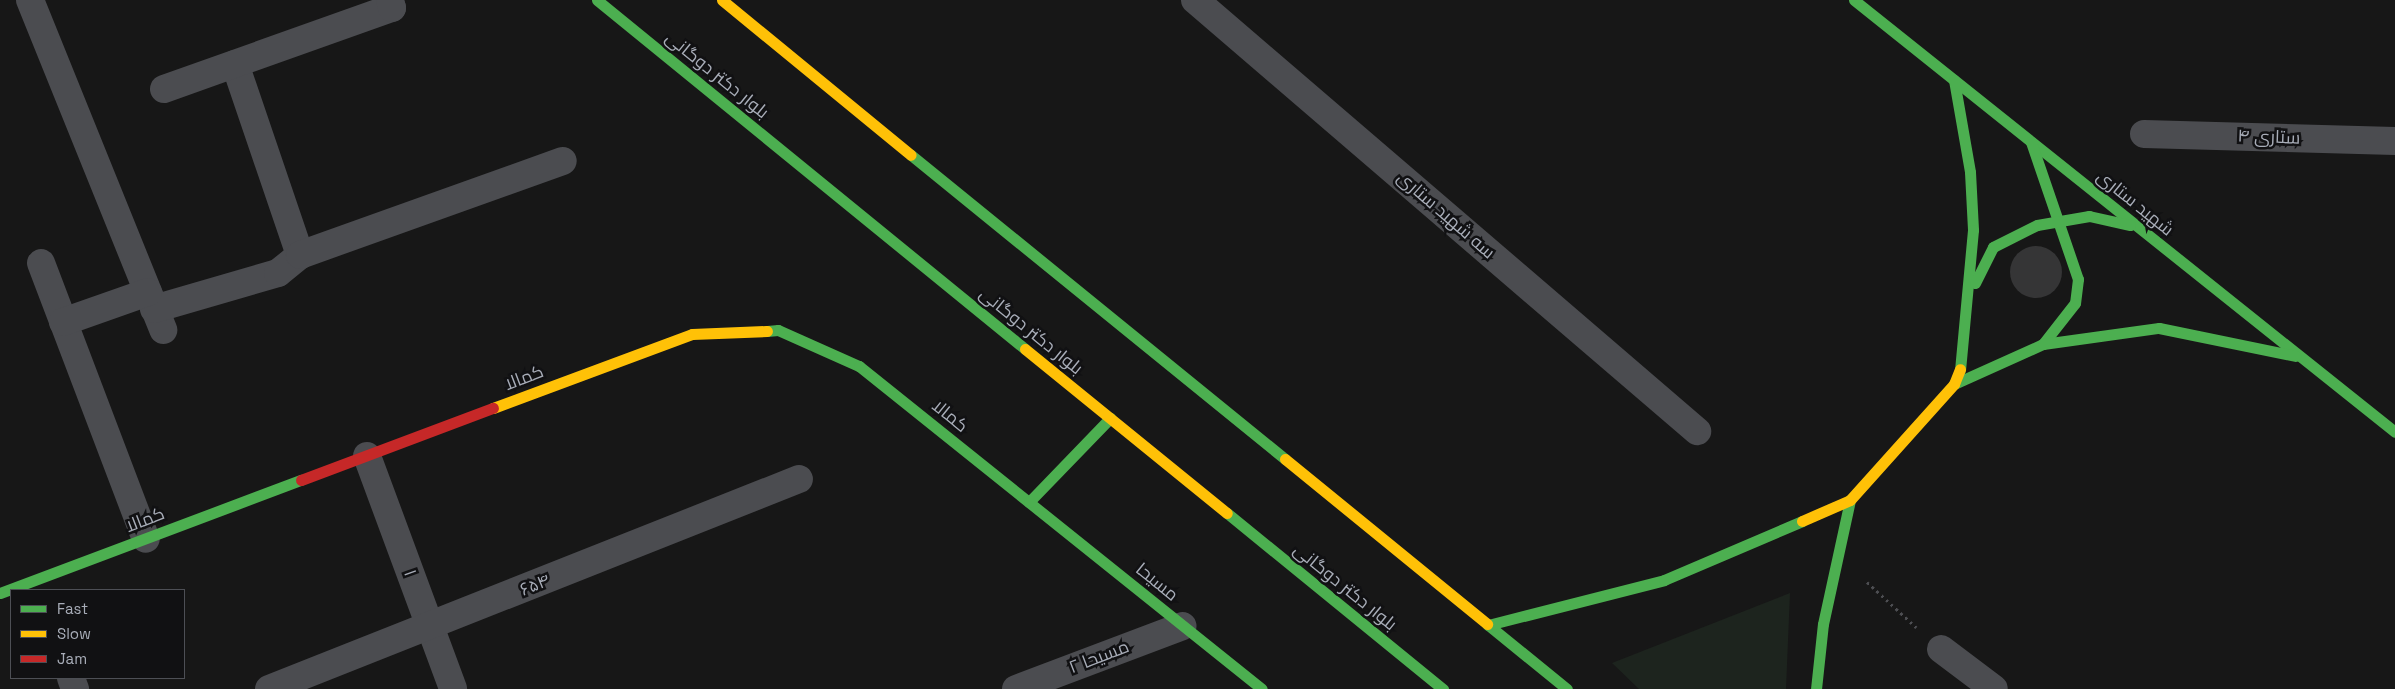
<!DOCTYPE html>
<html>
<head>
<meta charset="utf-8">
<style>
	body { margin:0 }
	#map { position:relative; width:2395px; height:689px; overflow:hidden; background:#171717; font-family:"Space Grotesk",Cairo,sans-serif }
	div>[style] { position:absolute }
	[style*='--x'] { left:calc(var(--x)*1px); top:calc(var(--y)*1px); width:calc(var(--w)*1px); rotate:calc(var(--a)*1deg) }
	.green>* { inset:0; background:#1d241e }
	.building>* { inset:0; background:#353536 }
	.round { border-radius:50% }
	.path>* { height:3px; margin-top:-1.5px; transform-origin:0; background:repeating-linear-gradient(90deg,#4d4e52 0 2.5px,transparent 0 6.5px) }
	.street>* { height:28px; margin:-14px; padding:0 14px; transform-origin:14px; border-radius:14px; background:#4b4c50 }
	.fast>* { height:11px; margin:-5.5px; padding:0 5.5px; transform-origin:5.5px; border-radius:5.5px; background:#4caf50 }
	.slow>* { height:11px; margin:-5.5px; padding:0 5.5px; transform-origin:5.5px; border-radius:5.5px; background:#ffc107 }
	.jam>* { height:11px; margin:-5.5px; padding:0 5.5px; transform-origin:5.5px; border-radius:5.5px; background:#c62828 }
	span { translate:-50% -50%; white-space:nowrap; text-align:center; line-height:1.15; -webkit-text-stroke:5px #111113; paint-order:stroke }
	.street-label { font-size:18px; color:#a8adb8 }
	.legend { position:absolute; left:10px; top:589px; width:175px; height:90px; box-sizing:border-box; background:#111113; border:1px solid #4d4f55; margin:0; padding:6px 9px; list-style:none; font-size:15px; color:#a8adb8 }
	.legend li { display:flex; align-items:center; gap:10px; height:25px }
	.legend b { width:25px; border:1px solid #4d4f55 }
</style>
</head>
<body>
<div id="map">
	<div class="green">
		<div style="clip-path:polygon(1790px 593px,1786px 689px,1639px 689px,1612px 663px)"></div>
	</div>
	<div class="building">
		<div class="round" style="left:2010px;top:246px;width:52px;height:52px"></div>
	</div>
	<div class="path">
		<div style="--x:1867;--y:582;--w:67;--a:42.6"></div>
	</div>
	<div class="street">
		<div style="--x:30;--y:0;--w:356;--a:68"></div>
		<div style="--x:1195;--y:0;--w:662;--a:40.65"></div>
		<div style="--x:235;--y:64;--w:202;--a:71.2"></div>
		<div style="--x:164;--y:89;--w:242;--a:-19.6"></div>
		<div style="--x:392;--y:8;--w:8;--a:-104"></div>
		<div style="--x:2144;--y:134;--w:251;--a:1.6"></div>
		<div style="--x:41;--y:263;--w:295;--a:69.2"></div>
		<div style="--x:154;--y:309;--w:129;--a:-16.2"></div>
		<div style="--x:278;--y:273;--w:28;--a:-39"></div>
		<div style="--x:300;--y:255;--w:279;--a:-19.7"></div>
		<div style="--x:63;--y:322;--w:90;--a:-19.4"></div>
		<div style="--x:367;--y:456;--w:248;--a:69.7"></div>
		<div style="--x:1941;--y:649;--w:66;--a:37"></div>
		<div style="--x:71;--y:678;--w:12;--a:70"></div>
		<div style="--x:269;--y:689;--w:570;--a:-21.61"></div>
		<div style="--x:1016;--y:689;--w:178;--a:-20.7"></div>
	</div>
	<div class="fast">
		<div style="--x:597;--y:0;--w:552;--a:39.19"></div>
		<div style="--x:1854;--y:0;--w:692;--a:38.61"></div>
		<div style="--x:1954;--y:80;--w:93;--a:80.1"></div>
		<div style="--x:1970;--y:172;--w:58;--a:87"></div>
		<div style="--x:1973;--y:230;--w:140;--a:95.3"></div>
		<div style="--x:2031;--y:142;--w:145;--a:71.1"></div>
		<div style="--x:2078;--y:279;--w:24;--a:97"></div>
		<div style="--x:2075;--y:303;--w:52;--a:128"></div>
		<div style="--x:911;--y:155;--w:482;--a:39.1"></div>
		<div style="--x:1975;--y:283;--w:40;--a:-63.4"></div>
		<div style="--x:1993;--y:247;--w:49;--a:-26.6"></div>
		<div style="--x:2037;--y:225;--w:53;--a:-9.8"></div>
		<div style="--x:2089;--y:216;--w:42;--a:12.4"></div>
		<div style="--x:767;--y:331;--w:11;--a:-5"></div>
		<div style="--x:778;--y:330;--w:89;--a:24"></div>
		<div style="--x:859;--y:366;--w:516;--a:38.71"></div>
		<div style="--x:1954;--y:384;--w:98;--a:-24.2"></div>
		<div style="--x:2043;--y:344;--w:117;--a:-7.9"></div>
		<div style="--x:2159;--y:328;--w:139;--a:11.6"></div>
		<div style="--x:1029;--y:502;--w:117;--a:-46"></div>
		<div style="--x:1227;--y:513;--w:279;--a:39.2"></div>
		<div style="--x:0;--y:593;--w:322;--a:-20.6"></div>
		<div style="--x:1487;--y:624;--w:103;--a:39.1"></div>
		<div style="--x:1488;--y:625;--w:182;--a:-14.3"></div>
		<div style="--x:1664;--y:580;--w:150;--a:-23.1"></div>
		<div style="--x:1816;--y:689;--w:65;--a:-83.9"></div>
		<div style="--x:1823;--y:624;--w:127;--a:-77.7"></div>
	</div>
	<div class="slow">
		<div style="--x:722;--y:0;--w:244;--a:39.4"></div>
		<div style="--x:1025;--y:349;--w:260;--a:39.1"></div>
		<div style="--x:493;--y:408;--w:212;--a:-20.4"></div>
		<div style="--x:692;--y:334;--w:75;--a:-2.3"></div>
		<div style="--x:1285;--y:459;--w:261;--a:39.2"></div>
		<div style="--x:1802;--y:521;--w:52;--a:-23.6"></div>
		<div style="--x:1850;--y:500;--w:156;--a:-48.1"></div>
		<div style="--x:1954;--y:384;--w:16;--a:-68"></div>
	</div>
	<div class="jam">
		<div style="--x:301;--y:480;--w:205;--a:-20.6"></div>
	</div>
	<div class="street-label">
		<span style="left:717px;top:75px;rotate:39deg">بلوار دکتر دوگانی</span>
		<span style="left:2269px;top:137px;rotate:2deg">ستاری ۴</span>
		<span style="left:2135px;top:203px;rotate:39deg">شهید ستاری</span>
		<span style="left:1446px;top:215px;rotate:41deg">سه شهید ستاری</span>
		<span style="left:1031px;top:331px;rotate:39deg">بلوار دکتر دوگانی</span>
		<span style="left:524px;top:378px;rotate:-21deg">کمالا</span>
		<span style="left:950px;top:416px;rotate:39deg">کمالا</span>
		<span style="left:145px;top:520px;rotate:-21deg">کمالا</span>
		<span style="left:410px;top:573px;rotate:70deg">۱</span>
		<span style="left:1157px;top:582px;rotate:39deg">مسیحا</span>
		<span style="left:535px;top:585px;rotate:-22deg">۶۵۴</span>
		<span style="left:1345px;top:587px;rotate:39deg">بلوار دکتر دوگانی</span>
		<span style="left:1099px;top:657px;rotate:-21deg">مسيحا ۲</span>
	</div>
	<ul class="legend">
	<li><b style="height:6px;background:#4caf50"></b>Fast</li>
	<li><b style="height:6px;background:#ffc107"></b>Slow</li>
	<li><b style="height:6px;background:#c62828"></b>Jam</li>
	</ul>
</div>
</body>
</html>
